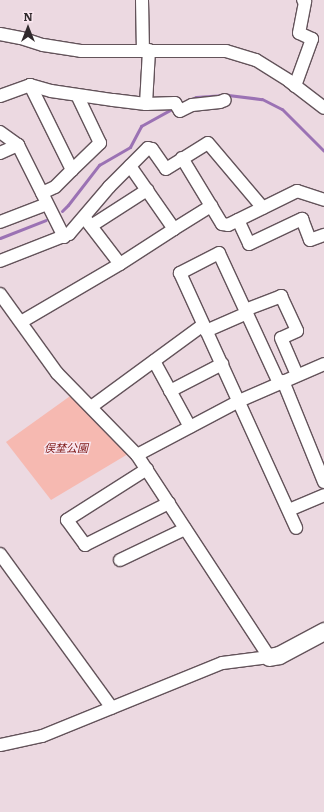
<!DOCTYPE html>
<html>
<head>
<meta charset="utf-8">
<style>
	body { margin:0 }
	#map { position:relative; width:324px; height:812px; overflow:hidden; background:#ecd9e1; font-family:Literata,"Noto Sans JP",serif }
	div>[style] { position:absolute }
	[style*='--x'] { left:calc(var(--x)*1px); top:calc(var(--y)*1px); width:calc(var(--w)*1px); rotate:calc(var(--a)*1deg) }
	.green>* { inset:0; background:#f6b9b1 }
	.stream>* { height:3px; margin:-1.5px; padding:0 1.5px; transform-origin:1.5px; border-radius:1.5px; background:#9b72b4 }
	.roads { filter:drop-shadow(1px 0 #63535a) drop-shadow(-1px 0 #63535a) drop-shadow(0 1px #63535a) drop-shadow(0 -1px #63535a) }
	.street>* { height:12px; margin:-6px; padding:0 6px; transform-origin:6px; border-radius:6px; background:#fff }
	.secondary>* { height:17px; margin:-8.5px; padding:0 8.5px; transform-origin:8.5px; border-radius:8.5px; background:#fff }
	span { translate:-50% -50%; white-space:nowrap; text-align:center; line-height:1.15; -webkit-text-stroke:3px #f9e6ef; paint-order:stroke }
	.park-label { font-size:11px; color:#7e1816; font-style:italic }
	.north { position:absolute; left:8px; top:8px; width:40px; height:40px; -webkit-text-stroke:3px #f9e6ef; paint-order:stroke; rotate:0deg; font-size:11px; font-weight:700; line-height:16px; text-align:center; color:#30292c }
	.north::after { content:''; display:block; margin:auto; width:14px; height:18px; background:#30292c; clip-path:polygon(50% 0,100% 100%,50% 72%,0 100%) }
</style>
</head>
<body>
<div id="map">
	<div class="green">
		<div style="clip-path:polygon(73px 394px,128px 454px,51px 500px,6px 442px)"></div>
	</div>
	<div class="stream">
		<div style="--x:179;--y:105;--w:19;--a:-25"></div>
		<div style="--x:196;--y:97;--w:32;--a:-4"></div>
		<div style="--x:228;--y:95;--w:34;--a:7"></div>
		<div style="--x:262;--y:99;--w:22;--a:27"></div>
		<div style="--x:282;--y:109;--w:59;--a:45"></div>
		<div style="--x:62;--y:211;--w:8;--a:-45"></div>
		<div style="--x:68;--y:205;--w:51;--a:-52.2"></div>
		<div style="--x:99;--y:165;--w:36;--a:-30"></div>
		<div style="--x:130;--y:147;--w:24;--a:-62"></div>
		<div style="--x:141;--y:126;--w:38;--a:-29"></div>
		<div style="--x:0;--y:238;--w:49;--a:-21.4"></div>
	</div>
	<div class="roads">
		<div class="street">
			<div style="--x:142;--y:0;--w:50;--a:88.9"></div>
			<div style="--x:0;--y:34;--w:21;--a:11"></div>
			<div style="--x:21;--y:38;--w:23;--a:18"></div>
			<div style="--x:43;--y:45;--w:38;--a:9"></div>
			<div style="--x:81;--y:51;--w:145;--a:0"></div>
			<div style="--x:226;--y:51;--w:31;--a:17"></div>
			<div style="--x:256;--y:60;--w:39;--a:32"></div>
			<div style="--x:289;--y:81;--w:44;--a:37.6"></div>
			<div style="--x:30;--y:85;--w:95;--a:63.7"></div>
			<div style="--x:72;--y:170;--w:39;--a:-44"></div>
			<div style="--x:100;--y:143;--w:53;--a:-115.6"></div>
			<div style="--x:295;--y:86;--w:50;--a:-70.1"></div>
			<div style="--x:312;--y:39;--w:14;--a:-155"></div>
			<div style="--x:299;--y:33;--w:33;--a:-79"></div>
			<div style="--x:305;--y:1;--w:2;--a:-153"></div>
			<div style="--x:0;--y:96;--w:32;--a:-20"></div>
			<div style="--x:30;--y:85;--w:22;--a:16"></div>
			<div style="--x:51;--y:91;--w:63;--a:8.3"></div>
			<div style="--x:113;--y:100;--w:33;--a:7"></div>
			<div style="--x:146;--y:104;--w:29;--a:-2"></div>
			<div style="--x:175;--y:103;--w:9;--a:58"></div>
			<div style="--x:180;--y:111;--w:13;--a:-27"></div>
			<div style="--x:192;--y:105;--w:28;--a:-6"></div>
			<div style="--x:220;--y:102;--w:5;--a:-22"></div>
			<div style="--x:146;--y:104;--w:54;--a:-86.8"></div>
			<div style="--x:0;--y:132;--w:22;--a:36"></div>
			<div style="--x:18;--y:145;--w:103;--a:63.4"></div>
			<div style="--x:0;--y:153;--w:20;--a:-24"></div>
			<div style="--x:182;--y:158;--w:77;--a:58.8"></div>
			<div style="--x:222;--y:224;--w:6;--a:9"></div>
			<div style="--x:228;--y:225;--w:77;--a:-26.2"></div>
			<div style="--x:297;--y:191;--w:28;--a:18"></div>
			<div style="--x:42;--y:193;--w:14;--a:-25"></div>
			<div style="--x:55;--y:187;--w:24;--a:-45"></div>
			<div style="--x:238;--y:220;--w:26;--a:65"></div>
			<div style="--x:249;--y:244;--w:59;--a:-25.3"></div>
			<div style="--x:302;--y:219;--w:22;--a:69"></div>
			<div style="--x:310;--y:240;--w:15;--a:-20"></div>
			<div style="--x:87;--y:221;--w:54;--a:52.5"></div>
			<div style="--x:0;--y:222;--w:50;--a:-21"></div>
			<div style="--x:91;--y:226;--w:67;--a:-32.7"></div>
			<div style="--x:174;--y:229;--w:44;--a:-31.9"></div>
			<div style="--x:0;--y:261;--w:74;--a:-21.4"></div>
			<div style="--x:69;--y:234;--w:62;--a:-49.6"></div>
			<div style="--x:109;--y:187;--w:55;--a:-45"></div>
			<div style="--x:148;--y:148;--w:4;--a:14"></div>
			<div style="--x:152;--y:149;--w:24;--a:55"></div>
			<div style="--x:166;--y:169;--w:49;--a:-31.8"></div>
			<div style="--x:208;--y:143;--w:85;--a:49.8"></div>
			<div style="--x:0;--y:294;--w:97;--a:54.2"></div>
			<div style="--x:57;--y:373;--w:115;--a:45.7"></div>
			<div style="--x:137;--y:455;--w:241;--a:56.8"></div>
			<div style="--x:269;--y:657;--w:47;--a:172.7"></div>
			<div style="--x:222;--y:663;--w:194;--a:157.9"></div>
			<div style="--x:42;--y:736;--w:43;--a:167.9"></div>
			<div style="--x:245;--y:310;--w:39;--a:-21"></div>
			<div style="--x:281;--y:296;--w:38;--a:65"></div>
			<div style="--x:297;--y:331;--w:17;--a:156"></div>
			<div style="--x:281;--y:338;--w:40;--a:66.6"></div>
			<div style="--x:21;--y:322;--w:115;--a:-30.4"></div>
			<div style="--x:120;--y:264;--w:64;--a:-32.9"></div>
			<div style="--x:174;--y:229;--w:77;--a:-124.9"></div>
			<div style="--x:206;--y:331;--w:45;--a:-23.7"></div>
			<div style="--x:154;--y:361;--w:75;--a:61.4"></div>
			<div style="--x:283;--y:381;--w:109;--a:67.9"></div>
			<div style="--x:279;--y:383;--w:143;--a:-114.8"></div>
			<div style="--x:219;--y:253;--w:44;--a:152.9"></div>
			<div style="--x:180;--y:273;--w:280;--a:65.5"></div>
			<div style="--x:170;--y:391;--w:59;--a:-27.4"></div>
			<div style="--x:91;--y:407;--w:139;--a:-36.2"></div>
			<div style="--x:137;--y:455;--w:115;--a:-27.9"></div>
			<div style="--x:239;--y:401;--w:93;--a:-23.5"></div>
			<div style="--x:147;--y:469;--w:95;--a:147.5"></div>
			<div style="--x:67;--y:520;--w:31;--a:54"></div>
			<div style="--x:85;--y:545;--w:94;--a:-26.6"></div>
			<div style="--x:289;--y:510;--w:38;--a:-23"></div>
			<div style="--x:0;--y:554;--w:190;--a:54"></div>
			<div style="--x:120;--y:560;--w:72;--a:-25.5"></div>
		</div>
		<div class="secondary">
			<div style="--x:269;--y:657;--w:10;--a:-11"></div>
			<div style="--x:279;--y:655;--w:51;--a:-28.1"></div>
		</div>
	</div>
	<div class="park-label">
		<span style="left:66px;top:447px">俣埜公園</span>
	</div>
	<div class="north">N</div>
</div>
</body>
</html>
